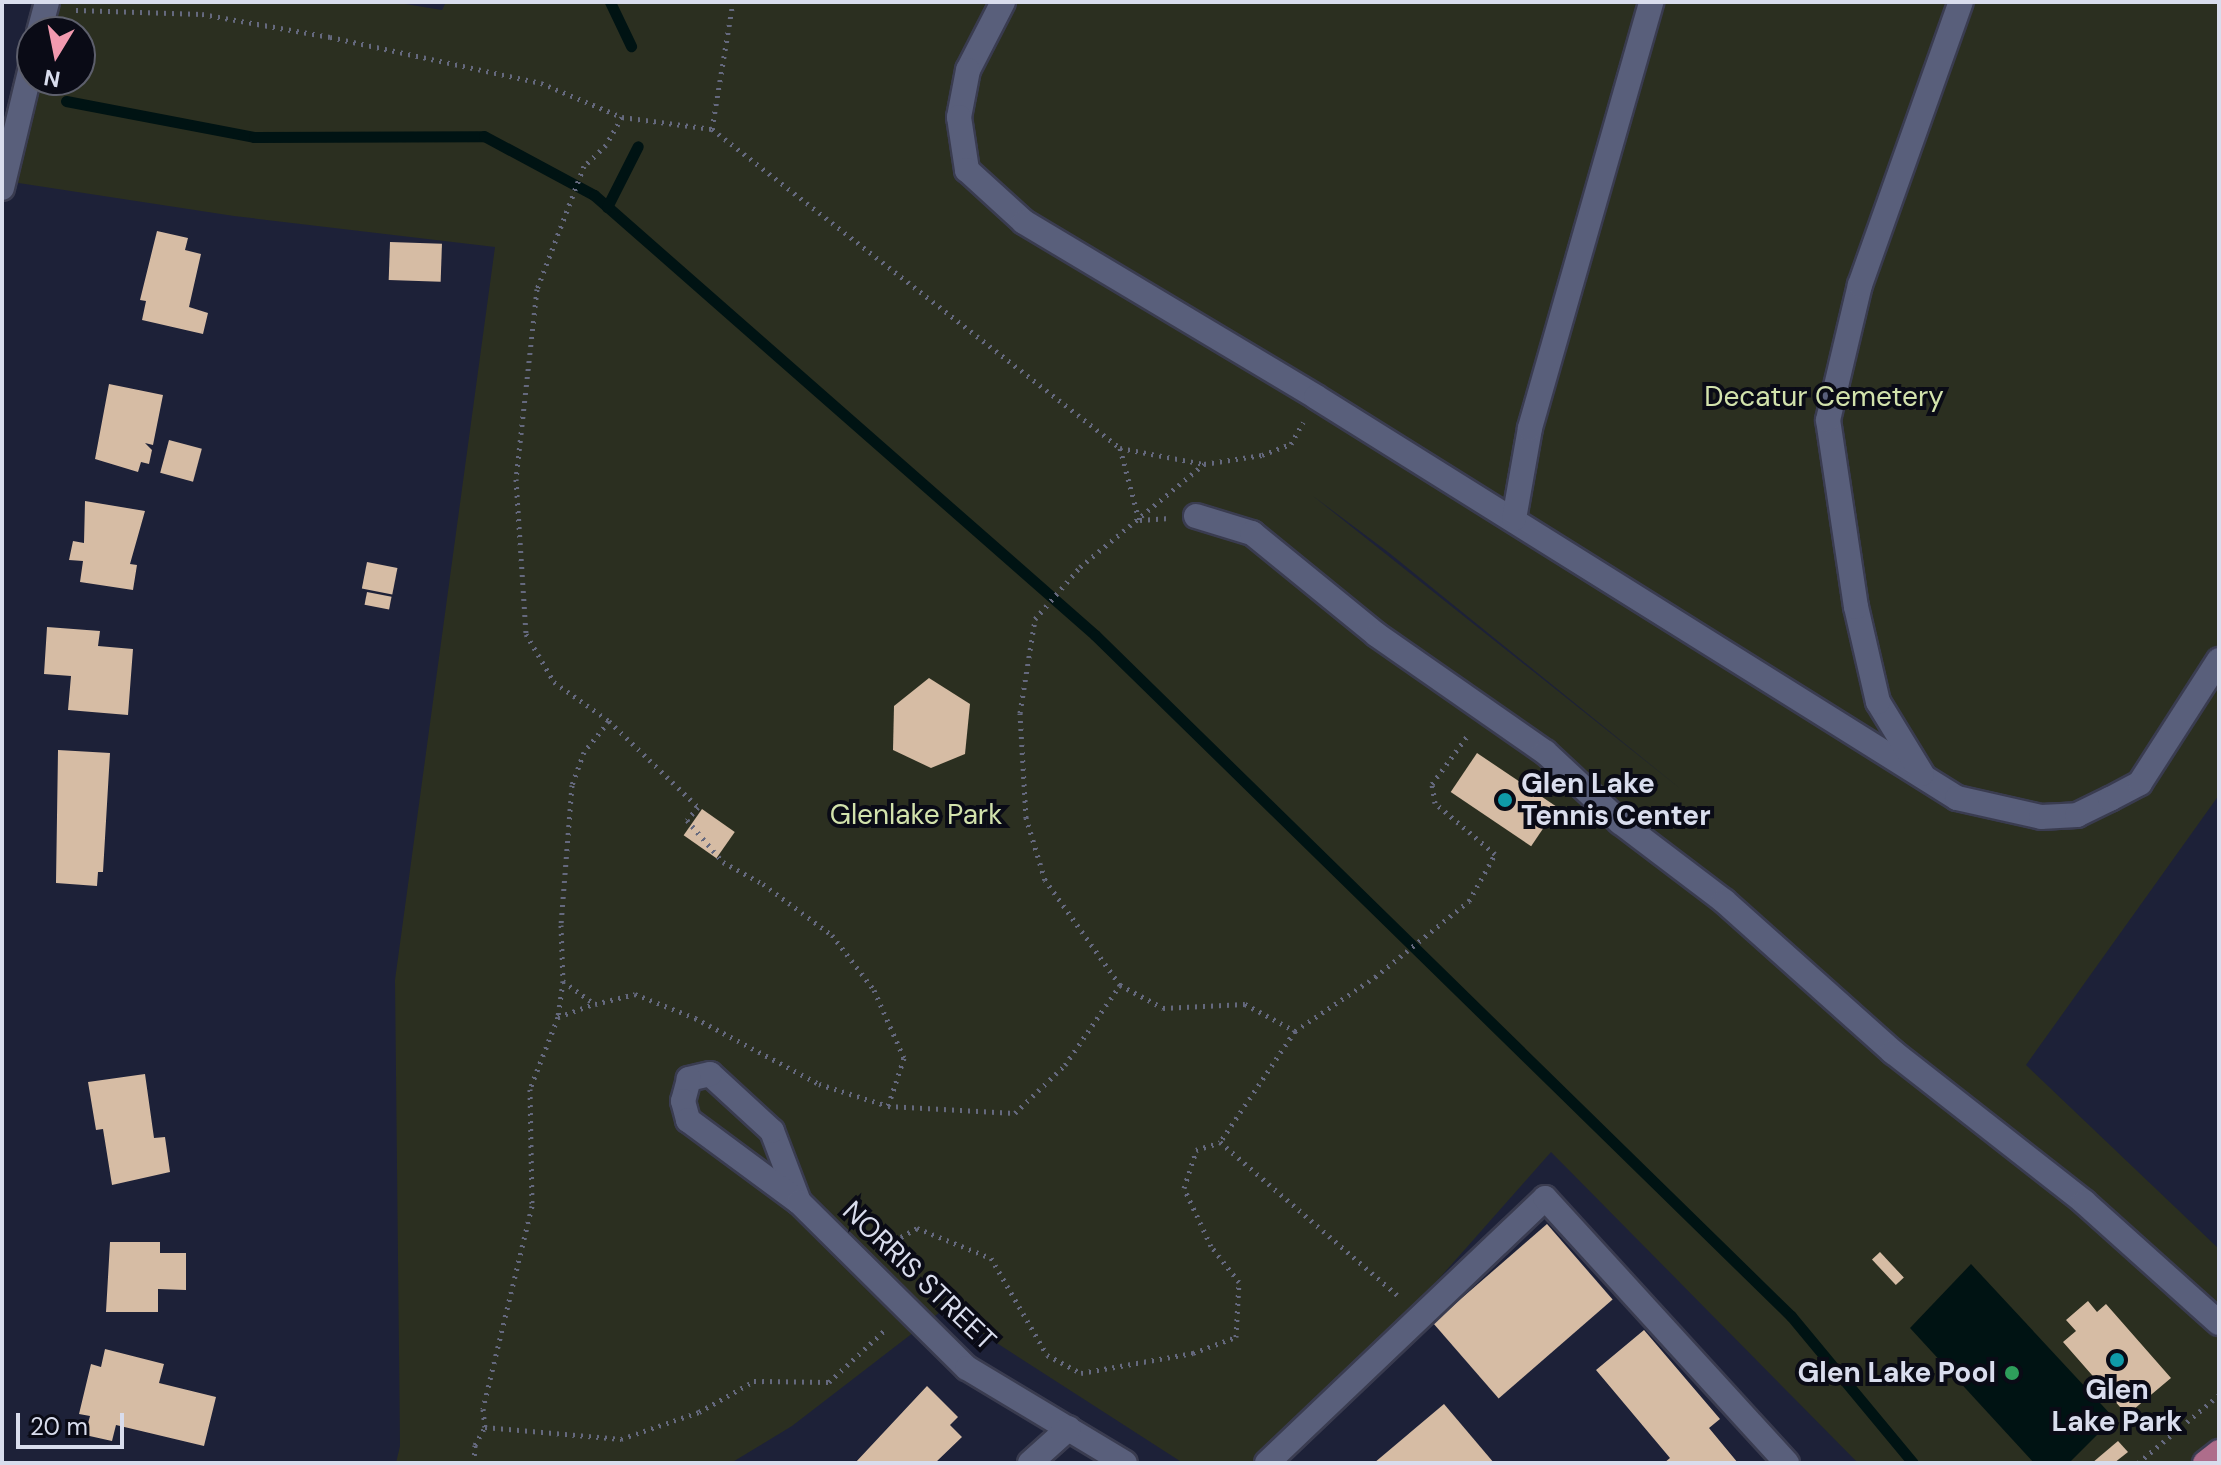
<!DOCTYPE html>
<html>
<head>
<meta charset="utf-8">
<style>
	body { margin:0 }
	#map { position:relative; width:2221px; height:1465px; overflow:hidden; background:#1d2138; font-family:"DM Sans",sans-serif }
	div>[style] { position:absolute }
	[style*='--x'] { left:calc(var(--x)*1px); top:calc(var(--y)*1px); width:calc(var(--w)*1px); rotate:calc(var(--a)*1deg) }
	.green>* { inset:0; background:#2b2f20 }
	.water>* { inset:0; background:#001313 }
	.stream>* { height:11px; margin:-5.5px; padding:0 5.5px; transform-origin:5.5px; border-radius:5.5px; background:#001313 }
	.building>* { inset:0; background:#d6bca4; transform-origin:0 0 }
	.path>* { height:5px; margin-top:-2.5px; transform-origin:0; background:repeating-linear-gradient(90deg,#65697e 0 2px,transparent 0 8px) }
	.roads { filter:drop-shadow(2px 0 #3a3c50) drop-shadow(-2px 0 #3a3c50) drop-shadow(0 2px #3a3c50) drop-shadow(0 -2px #3a3c50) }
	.minor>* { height:24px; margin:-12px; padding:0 12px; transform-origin:12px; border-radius:12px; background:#595f7b }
	.major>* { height:24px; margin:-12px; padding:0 12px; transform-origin:12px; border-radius:12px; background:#ae6d8b }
	.dots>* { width:22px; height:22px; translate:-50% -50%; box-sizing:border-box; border:4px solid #0a0b16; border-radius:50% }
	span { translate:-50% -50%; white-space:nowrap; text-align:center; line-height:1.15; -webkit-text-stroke:8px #0a0b16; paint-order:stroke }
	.park-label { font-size:28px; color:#d2e2ac }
	.poi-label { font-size:28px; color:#d9dded; font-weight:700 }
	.left { translate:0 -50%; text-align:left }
	.right { translate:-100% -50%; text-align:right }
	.street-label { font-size:28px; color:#d9dded }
	.frame { position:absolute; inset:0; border:4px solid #d9dded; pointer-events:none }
	.north { position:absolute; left:16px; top:16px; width:80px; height:80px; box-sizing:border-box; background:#0a0b16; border:2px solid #5d5f6c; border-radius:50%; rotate:190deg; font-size:22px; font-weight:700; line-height:32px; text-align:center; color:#d9dded }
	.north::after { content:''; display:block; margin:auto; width:28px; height:36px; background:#f29aaf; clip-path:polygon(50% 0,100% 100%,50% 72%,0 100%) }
	.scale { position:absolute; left:16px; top:1413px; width:108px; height:36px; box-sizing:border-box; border:4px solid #d9dded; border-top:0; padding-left:10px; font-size:24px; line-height:28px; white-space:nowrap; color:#d9dded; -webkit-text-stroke:6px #0a0b16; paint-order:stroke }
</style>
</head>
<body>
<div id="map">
	<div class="green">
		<div style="clip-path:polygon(evenodd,60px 2px,393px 2px,442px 10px,446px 2px,2219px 2px,2219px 795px,2026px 1065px,2219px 1249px,2219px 1453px,2206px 1463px,1858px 1463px,1551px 1152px,1276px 1463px,1183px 1463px,944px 1309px,792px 1426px,731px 1463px,396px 1463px,400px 1446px,395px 980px,495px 247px,234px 216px,12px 182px,39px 80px,80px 80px,80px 32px,52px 32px,60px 2px,1313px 496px,1388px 552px,1682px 790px,1313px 496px)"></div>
	</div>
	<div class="water">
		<div style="clip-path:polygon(1971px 1264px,2114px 1418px,2069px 1463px,2034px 1463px,1910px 1328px)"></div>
	</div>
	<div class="stream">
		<div style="--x:610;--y:2;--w:49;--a:64.5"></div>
		<div style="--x:66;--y:101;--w:191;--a:10.8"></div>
		<div style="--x:254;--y:137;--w:230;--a:-0.2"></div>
		<div style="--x:484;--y:136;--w:125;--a:28.2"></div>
		<div style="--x:594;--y:195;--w:667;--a:41.29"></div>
		<div style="--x:1095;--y:635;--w:974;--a:44.38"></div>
		<div style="--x:1791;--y:1316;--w:191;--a:50.3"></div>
		<div style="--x:607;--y:207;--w:68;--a:-63.1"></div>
	</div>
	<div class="building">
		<div style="clip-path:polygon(157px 231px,188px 238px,185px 250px,201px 254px,189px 307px,208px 313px,203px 334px,142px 320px,146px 301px,140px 300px)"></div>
		<div style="left:390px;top:242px;width:52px;height:38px;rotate:2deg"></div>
		<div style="clip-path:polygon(109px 384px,163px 395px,153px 445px,145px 443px,152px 450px,149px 464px,141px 462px,138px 472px,95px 459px)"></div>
		<div style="left:169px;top:440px;width:34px;height:34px;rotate:15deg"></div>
		<div style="clip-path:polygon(85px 501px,145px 511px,130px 564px,137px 565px,133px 590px,80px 582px,83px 561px,69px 560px,73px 541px,84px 543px)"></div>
		<div style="left:367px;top:562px;width:31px;height:27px;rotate:11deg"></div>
		<div style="left:367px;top:592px;width:25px;height:13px;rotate:11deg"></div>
		<div style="clip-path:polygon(47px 627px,100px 631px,98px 646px,133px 649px,128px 715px,68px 710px,71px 676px,44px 674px)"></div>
		<div style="clip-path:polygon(929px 678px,970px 704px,965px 754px,931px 768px,893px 750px,894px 706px)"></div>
		<div style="clip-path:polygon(58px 750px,110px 753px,103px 872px,98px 872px,97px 886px,56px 883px)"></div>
		<div style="left:1477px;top:753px;width:97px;height:47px;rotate:34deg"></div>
		<div style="left:702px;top:809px;width:40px;height:32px;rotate:35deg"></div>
		<div style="clip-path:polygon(145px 1074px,154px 1138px,165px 1137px,170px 1172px,112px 1185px,103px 1129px,96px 1130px,88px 1082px)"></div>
		<div style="left:1547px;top:1224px;width:100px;height:151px;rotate:49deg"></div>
		<div style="clip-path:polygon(110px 1242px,160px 1242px,160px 1253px,186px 1253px,186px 1290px,158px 1289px,158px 1312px,106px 1312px)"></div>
		<div style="left:1880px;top:1252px;width:35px;height:11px;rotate:47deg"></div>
		<div style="clip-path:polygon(2088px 1301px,2097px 1312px,2106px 1304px,2171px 1378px,2127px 1415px,2063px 1342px,2076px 1331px,2066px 1320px)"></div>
		<div style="clip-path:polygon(1644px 1330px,1720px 1419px,1709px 1428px,1738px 1463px,1664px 1463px,1670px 1458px,1596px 1370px)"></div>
		<div style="clip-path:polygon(105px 1349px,164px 1364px,159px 1383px,216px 1397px,204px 1446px,116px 1425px,112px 1441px,85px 1435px,90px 1416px,79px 1414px,91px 1364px,101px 1367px)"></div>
		<div style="clip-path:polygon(927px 1386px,958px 1417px,950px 1425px,962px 1437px,935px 1463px,855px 1463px)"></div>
		<div style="clip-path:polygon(1444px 1404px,1494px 1463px,1374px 1463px)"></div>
		<div style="clip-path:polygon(2118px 1441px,2128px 1452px,2114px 1463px,2092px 1463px)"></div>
	</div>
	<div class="path">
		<div style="--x:76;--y:10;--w:126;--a:1.8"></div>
		<div style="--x:202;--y:14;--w:130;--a:10.2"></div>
		<div style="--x:330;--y:37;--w:216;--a:12.3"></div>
		<div style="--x:541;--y:83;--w:88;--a:22.8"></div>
		<div style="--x:622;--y:117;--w:91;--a:7.6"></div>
		<div style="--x:712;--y:129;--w:518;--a:38.02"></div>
		<div style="--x:1120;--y:448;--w:86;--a:10.8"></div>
		<div style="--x:1204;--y:464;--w:59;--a:-8.8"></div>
		<div style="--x:1262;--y:455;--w:31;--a:-21"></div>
		<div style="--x:1291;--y:444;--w:25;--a:-61"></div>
		<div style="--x:622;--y:117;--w:32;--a:120"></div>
		<div style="--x:606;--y:145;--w:30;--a:136"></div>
		<div style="--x:584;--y:166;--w:132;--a:110.9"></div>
		<div style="--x:537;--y:289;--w:191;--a:96.3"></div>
		<div style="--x:516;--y:479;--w:155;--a:86.3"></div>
		<div style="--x:526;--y:634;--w:56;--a:59.7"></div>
		<div style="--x:554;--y:682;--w:67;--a:35.3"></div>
		<div style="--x:609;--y:721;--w:124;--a:44"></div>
		<div style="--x:698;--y:807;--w:17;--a:130"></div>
		<div style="--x:687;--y:820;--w:55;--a:49.4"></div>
		<div style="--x:723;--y:862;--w:46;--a:28.8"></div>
		<div style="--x:763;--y:884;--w:86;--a:36.5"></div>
		<div style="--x:832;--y:935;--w:69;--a:52.6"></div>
		<div style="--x:874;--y:990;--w:74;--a:66.2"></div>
		<div style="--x:904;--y:1058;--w:51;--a:108.4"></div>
		<div style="--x:712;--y:129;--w:129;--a:-80.6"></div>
		<div style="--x:1120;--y:448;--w:74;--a:75.2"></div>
		<div style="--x:1140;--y:520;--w:30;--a:-4"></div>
		<div style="--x:609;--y:721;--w:40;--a:129"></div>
		<div style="--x:584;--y:752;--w:35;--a:110"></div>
		<div style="--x:572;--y:785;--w:140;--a:94.5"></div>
		<div style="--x:561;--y:925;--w:56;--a:88"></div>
		<div style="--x:563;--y:981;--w:39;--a:36"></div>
		<div style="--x:595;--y:1004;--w:41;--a:-14"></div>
		<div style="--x:635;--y:994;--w:65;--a:21.8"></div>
		<div style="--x:695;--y:1018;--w:140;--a:28"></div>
		<div style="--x:819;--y:1084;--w:72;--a:17.7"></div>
		<div style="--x:888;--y:1106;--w:127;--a:3.2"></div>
		<div style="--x:1015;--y:1113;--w:69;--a:-43.8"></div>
		<div style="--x:1065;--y:1065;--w:97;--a:-55.5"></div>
		<div style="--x:1120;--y:985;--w:129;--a:-125.5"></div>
		<div style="--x:1045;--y:880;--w:65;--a:-107"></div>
		<div style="--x:1026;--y:818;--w:105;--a:-93.3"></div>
		<div style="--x:1020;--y:713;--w:95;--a:-80.9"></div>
		<div style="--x:1035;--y:619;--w:69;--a:-49.1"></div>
		<div style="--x:1080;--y:567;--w:161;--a:-39.7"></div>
		<div style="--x:563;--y:981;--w:36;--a:98"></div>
		<div style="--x:558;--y:1017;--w:77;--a:111.3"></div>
		<div style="--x:530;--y:1089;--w:117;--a:89"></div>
		<div style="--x:532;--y:1206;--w:209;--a:103.6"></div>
		<div style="--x:483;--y:1409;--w:18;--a:84"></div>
		<div style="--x:485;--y:1427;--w:137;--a:5"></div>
		<div style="--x:621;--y:1439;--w:83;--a:-19.1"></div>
		<div style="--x:699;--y:1412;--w:63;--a:-29.4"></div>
		<div style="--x:754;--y:1381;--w:75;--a:0.8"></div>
		<div style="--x:829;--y:1382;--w:78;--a:-42.9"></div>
		<div style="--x:1120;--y:985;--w:49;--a:28.1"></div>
		<div style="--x:1163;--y:1008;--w:82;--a:-2.8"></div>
		<div style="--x:1245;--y:1004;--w:57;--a:28.4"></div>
		<div style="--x:1295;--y:1031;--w:97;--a:-34"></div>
		<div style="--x:1375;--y:977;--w:121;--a:-39"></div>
		<div style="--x:1469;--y:901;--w:54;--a:-61"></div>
		<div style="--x:1495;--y:854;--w:79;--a:-139.6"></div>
		<div style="--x:1435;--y:803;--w:19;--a:-99"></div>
		<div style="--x:1432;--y:784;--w:61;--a:-53.7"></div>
		<div style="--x:558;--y:1017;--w:38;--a:-20"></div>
		<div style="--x:1295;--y:1031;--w:134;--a:124"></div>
		<div style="--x:1220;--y:1142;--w:234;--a:40.8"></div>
		<div style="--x:893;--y:1253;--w:18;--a:-63"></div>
		<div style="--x:901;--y:1237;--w:18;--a:-29"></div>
		<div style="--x:917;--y:1228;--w:80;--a:22.1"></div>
		<div style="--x:991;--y:1258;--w:112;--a:60"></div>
		<div style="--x:1047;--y:1355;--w:38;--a:28"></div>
		<div style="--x:1081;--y:1373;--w:114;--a:-10.1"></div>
		<div style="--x:1193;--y:1353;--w:46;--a:-20.4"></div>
		<div style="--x:1236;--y:1337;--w:55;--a:-86.9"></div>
		<div style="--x:1239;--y:1282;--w:46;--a:-127.9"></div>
		<div style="--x:1211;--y:1246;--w:64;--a:-115"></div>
		<div style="--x:1184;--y:1188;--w:40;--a:-72"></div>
		<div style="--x:1196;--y:1150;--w:25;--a:-18"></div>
		<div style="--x:474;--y:1463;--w:18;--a:-87"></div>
		<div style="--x:475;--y:1445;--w:21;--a:-61"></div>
		<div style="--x:2138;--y:1463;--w:106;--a:-40"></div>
	</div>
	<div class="roads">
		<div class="minor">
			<div style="--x:1003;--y:2;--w:76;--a:117.2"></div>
			<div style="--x:968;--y:70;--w:48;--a:100.8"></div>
			<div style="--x:959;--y:117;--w:54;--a:81.4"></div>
			<div style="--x:967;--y:170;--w:77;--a:42.4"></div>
			<div style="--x:1024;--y:222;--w:340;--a:30.9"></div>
			<div style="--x:1316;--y:397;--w:756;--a:32.03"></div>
			<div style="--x:1957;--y:798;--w:86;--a:12.7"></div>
			<div style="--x:2041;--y:817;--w:36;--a:-3"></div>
			<div style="--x:2077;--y:815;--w:37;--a:-26"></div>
			<div style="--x:2110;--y:799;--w:34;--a:-28"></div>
			<div style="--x:2140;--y:783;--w:146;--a:-57.3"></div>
			<div style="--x:39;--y:32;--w:31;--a:-75"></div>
			<div style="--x:2;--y:188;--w:129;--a:-76.5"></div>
			<div style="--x:1196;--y:516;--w:59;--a:16.9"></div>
			<div style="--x:1252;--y:533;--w:161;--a:39.2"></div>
			<div style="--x:1377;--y:635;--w:205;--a:34.9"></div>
			<div style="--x:1545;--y:752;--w:103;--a:43"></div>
			<div style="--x:1620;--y:822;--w:131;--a:37.2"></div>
			<div style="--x:1724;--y:901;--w:227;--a:41.8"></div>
			<div style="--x:1893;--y:1052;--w:243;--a:38.1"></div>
			<div style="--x:2084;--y:1202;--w:181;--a:41.9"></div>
			<div style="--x:1514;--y:519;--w:92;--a:-80"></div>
			<div style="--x:1530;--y:428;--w:443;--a:-74.1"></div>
			<div style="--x:1922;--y:774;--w:84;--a:-121.4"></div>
			<div style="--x:1878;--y:702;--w:98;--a:-103"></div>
			<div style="--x:1856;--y:607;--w:189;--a:-98.5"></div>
			<div style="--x:1828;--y:420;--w:139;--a:-76.7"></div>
			<div style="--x:1860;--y:285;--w:300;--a:-70.4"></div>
			<div style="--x:799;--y:1202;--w:76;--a:-110.8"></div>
			<div style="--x:772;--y:1131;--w:84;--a:-137.4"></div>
			<div style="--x:710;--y:1074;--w:22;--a:167"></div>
			<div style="--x:689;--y:1079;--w:23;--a:105"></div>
			<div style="--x:683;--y:1101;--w:20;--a:75"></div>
			<div style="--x:688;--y:1120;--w:138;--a:36.5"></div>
			<div style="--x:799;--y:1202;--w:236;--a:44.7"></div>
			<div style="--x:967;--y:1368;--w:184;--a:31"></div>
			<div style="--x:1030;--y:1463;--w:52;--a:-41.9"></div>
			<div style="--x:1267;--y:1463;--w:384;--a:-43.6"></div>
			<div style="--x:1545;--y:1198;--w:359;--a:47.6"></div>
		</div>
		<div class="major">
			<div style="--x:2205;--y:1463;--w:18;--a:-38"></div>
		</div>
	</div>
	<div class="dots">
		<div style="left:1505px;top:800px;background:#0f9aa8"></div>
		<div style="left:2117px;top:1360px;background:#0f9aa8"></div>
		<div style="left:2012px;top:1373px;background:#2e9e5b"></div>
	</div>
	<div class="park-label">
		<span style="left:1824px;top:397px">Decatur Cemetery</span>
		<span style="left:916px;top:815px">Glenlake Park</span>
	</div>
	<div class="poi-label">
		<span class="left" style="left:1521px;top:800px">Glen Lake<br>Tennis Center</span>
		<span class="right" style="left:1996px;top:1373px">Glen Lake Pool</span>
		<span style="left:2117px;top:1406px">Glen<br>Lake Park</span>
	</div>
	<div class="street-label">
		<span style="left:919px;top:1276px;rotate:44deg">NORRIS STREET</span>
	</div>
	<div class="frame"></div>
	<div class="north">N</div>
	<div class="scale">20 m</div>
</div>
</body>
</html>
